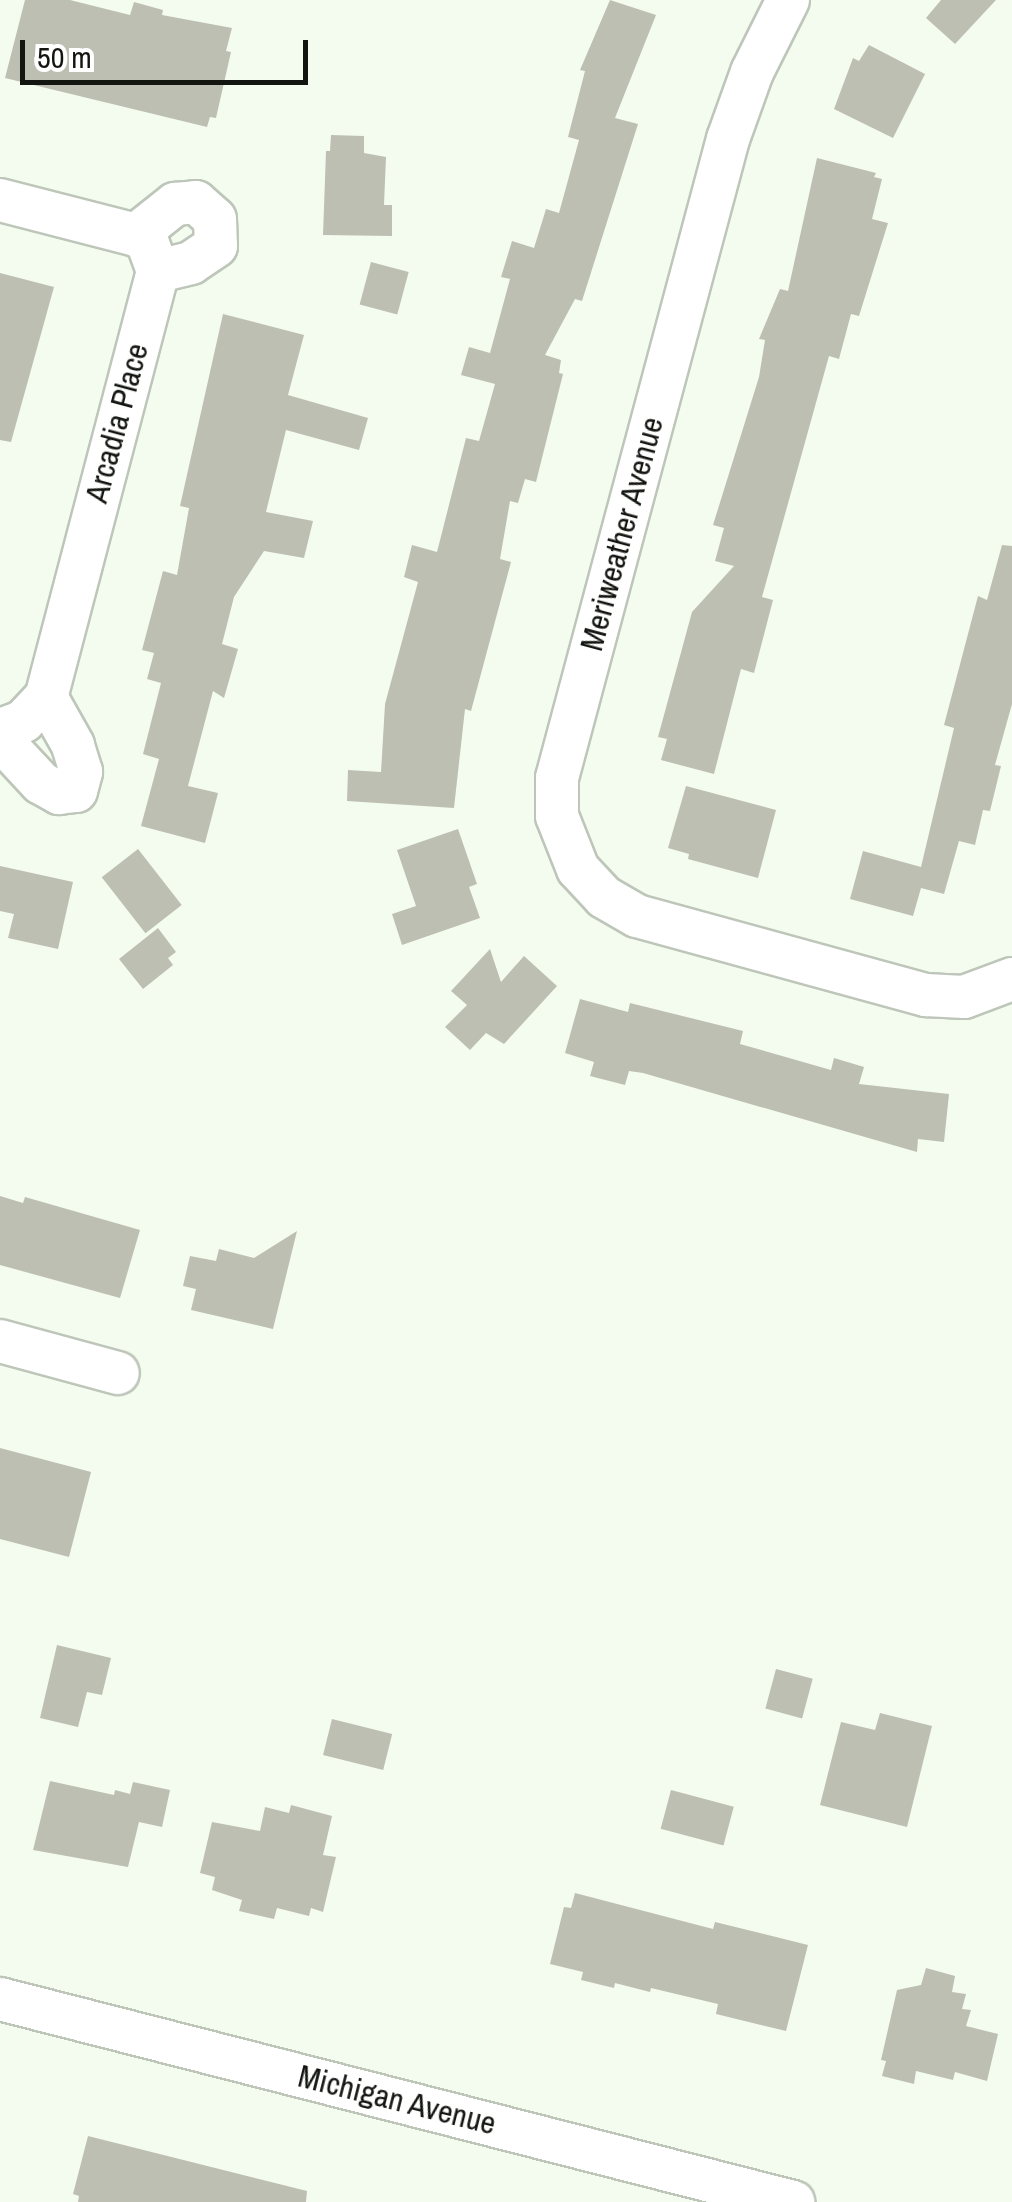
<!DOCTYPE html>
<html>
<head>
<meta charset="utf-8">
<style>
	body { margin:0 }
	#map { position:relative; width:1012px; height:2202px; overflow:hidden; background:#f4fcf0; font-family:"Archivo Narrow",sans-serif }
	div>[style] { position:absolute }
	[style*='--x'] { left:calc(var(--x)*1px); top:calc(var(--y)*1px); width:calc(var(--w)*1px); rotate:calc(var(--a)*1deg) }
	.building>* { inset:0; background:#bdbfb2; transform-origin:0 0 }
	.roads { filter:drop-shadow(2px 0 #bec6ba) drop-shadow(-2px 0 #bec6ba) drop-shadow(0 2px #bec6ba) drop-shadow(0 -2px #bec6ba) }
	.minor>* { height:42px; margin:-21px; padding:0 21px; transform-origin:21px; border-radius:21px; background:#fff }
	span { translate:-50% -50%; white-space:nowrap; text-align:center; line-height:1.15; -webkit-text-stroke:8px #fff; paint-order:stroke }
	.street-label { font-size:32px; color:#131511 }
	.scale { position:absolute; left:20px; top:40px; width:288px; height:45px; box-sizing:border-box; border:5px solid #131511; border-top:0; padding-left:12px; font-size:30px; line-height:35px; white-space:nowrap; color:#131511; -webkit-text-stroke:8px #fff; paint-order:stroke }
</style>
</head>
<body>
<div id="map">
	<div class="building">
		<div style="clip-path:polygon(25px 0,70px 0,130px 15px,134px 2px,163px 10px,162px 15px,232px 28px,226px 51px,231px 52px,216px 118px,210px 117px,207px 127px,5px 78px)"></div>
		<div style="clip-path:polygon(610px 0,656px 15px,615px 118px,638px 124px,582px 301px,575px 299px,545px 355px,561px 360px,559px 373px,563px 374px,536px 482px,525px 479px,518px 503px,510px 501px,500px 559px,511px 562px,471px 711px,465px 709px,454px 808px,347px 801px,348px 770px,381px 772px,385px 704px,418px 582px,404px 577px,412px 545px,437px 552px,466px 438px,479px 441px,495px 384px,461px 375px,469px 347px,490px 353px,510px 279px,501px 277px,512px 241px,534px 248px,546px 209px,559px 213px,579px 140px,568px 137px,585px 71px,580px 70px)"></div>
		<div style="clip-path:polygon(941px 0,996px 0,955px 44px,926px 18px)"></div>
		<div style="clip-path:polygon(869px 45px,925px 74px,893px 138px,834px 109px,853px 58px,859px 61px)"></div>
		<div style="clip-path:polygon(331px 135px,364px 136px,364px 153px,386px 157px,384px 205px,392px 205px,392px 236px,323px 235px,326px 151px,330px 151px)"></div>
		<div style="clip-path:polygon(817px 158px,876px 173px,874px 177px,882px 179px,872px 219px,888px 223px,859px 316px,851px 314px,839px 359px,829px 356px,762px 597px,773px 600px,754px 673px,741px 669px,714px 774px,661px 760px,667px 739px,658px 737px,692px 612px,734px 566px,715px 561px,724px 528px,713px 525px,759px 377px,765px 340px,759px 339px,780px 289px,788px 291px)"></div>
		<div style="left:371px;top:262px;width:39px;height:44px;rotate:15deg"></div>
		<div style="clip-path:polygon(0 273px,54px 287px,11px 442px,0 440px)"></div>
		<div style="clip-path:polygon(223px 314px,304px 335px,288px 395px,368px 418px,359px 450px,286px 430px,266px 512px,313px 521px,304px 558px,264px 551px,234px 597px,222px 644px,238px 649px,224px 698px,213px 691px,188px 786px,218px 793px,205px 843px,141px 826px,159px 759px,143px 754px,161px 683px,147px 679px,154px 653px,142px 650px,163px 571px,177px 575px,189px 508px,180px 506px)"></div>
		<div style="clip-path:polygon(1002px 545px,1012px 546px,1012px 704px,995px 765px,1001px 766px,990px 811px,983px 810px,975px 845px,959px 841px,944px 894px,921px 888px,913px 916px,850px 899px,863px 851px,921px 867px,954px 728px,944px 725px,978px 596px,987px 600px)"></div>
		<div style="clip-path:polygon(686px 786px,776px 810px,758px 878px,688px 859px,689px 854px,668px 848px)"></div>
		<div style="clip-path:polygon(458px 829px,477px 884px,469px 887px,480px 918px,402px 945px,392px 914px,416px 906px,397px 850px)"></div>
		<div style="left:138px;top:849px;width:71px;height:46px;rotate:52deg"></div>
		<div style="clip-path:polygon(0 866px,73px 882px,58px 949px,8px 938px,14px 914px,0 911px)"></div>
		<div style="clip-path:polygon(158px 928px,176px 952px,168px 958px,173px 965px,143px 989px,119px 959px)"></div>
		<div style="clip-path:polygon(490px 949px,501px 982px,524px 956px,557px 986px,504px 1044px,486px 1033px,470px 1050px,445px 1027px,467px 1005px,451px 991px)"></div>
		<div style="clip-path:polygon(580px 999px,628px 1012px,630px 1003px,743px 1031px,740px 1044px,831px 1070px,834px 1058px,864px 1067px,859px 1084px,949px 1094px,944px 1142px,918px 1139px,917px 1152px,643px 1073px,629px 1071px,625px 1085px,590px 1076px,594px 1062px,565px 1053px)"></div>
		<div style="clip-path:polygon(0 1196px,23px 1203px,25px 1197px,140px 1230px,120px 1298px,0 1265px)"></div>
		<div style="clip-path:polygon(297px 1231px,273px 1329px,191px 1310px,196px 1289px,183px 1286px,190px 1256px,216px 1261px,219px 1249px,254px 1258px)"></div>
		<div style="clip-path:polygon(0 1448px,91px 1472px,69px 1557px,0 1539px)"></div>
		<div style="clip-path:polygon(57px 1645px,111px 1658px,102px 1695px,87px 1692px,78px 1727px,40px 1718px)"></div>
		<div style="left:776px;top:1669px;width:38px;height:41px;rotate:15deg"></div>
		<div style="clip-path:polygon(880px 1713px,932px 1726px,907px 1827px,820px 1805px,841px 1722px,875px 1730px)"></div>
		<div style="left:332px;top:1719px;width:62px;height:37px;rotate:14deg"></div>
		<div style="clip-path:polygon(50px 1781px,114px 1795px,115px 1790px,130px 1794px,133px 1782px,170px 1790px,162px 1827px,139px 1822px,128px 1867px,33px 1850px)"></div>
		<div style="left:671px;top:1790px;width:65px;height:40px;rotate:15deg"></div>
		<div style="clip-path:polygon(291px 1805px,332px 1816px,323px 1855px,336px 1857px,323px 1912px,311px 1908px,309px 1916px,277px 1908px,274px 1919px,239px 1911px,242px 1900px,212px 1890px,215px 1877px,200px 1873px,212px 1822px,260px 1831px,265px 1807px,289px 1813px)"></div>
		<div style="clip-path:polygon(575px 1893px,713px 1929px,715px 1922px,808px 1945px,786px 2031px,716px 2014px,718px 2004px,651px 1988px,650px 1992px,615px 1983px,614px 1988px,581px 1980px,583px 1972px,550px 1964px,564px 1907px,571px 1908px)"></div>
		<div style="clip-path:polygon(926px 1968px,955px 1976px,952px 1992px,966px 1994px,962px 2009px,971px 2010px,966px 2026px,998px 2034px,987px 2081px,955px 2072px,953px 2080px,916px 2071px,914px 2084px,882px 2076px,886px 2061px,881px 2060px,897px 1990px,921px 1985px)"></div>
		<div style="clip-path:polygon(88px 2136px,307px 2191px,306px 2202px,78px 2202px,79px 2196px,73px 2194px)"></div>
	</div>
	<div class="roads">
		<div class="minor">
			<div style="--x:788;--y:0;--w:80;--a:116.6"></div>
			<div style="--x:752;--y:72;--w:71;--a:109.7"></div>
			<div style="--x:728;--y:139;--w:661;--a:104.98"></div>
			<div style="--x:557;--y:778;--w:38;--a:90"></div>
			<div style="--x:557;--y:816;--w:57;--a:68.4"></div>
			<div style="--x:578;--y:869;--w:38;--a:47"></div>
			<div style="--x:604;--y:897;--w:38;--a:30"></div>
			<div style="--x:637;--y:916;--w:300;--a:15.3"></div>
			<div style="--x:926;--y:995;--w:38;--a:3"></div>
			<div style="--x:964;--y:997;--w:51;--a:-20.6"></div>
			<div style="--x:0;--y:200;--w:140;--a:14.4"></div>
			<div style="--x:136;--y:235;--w:13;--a:29"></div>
			<div style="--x:147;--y:241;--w:32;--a:70"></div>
			<div style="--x:158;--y:271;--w:440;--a:104.7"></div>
			<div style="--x:46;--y:697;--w:33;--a:133"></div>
			<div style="--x:24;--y:721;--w:26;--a:159"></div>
			<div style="--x:136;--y:235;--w:50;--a:-38.5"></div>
			<div style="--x:175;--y:204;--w:21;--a:-5"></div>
			<div style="--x:196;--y:202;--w:25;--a:42"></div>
			<div style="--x:215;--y:219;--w:27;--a:88"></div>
			<div style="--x:216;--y:246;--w:30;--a:146"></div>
			<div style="--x:191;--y:263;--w:34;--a:166"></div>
			<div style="--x:0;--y:739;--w:60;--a:47"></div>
			<div style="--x:41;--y:783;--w:21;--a:29"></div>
			<div style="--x:59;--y:793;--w:17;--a:-7"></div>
			<div style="--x:76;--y:791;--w:20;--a:-75"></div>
			<div style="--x:81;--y:772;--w:28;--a:-107"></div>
			<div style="--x:73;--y:745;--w:55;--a:-119.4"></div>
			<div style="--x:0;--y:1341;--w:122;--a:15.2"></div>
			<div style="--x:0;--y:1999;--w:819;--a:14.36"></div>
		</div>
	</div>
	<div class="street-label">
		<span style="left:117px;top:423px;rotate:-75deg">Arcadia Place</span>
		<span style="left:622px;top:534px;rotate:-75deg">Meriweather Avenue</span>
		<span style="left:397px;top:2100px;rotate:14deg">Michigan Avenue</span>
	</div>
	<div class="scale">50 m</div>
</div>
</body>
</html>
